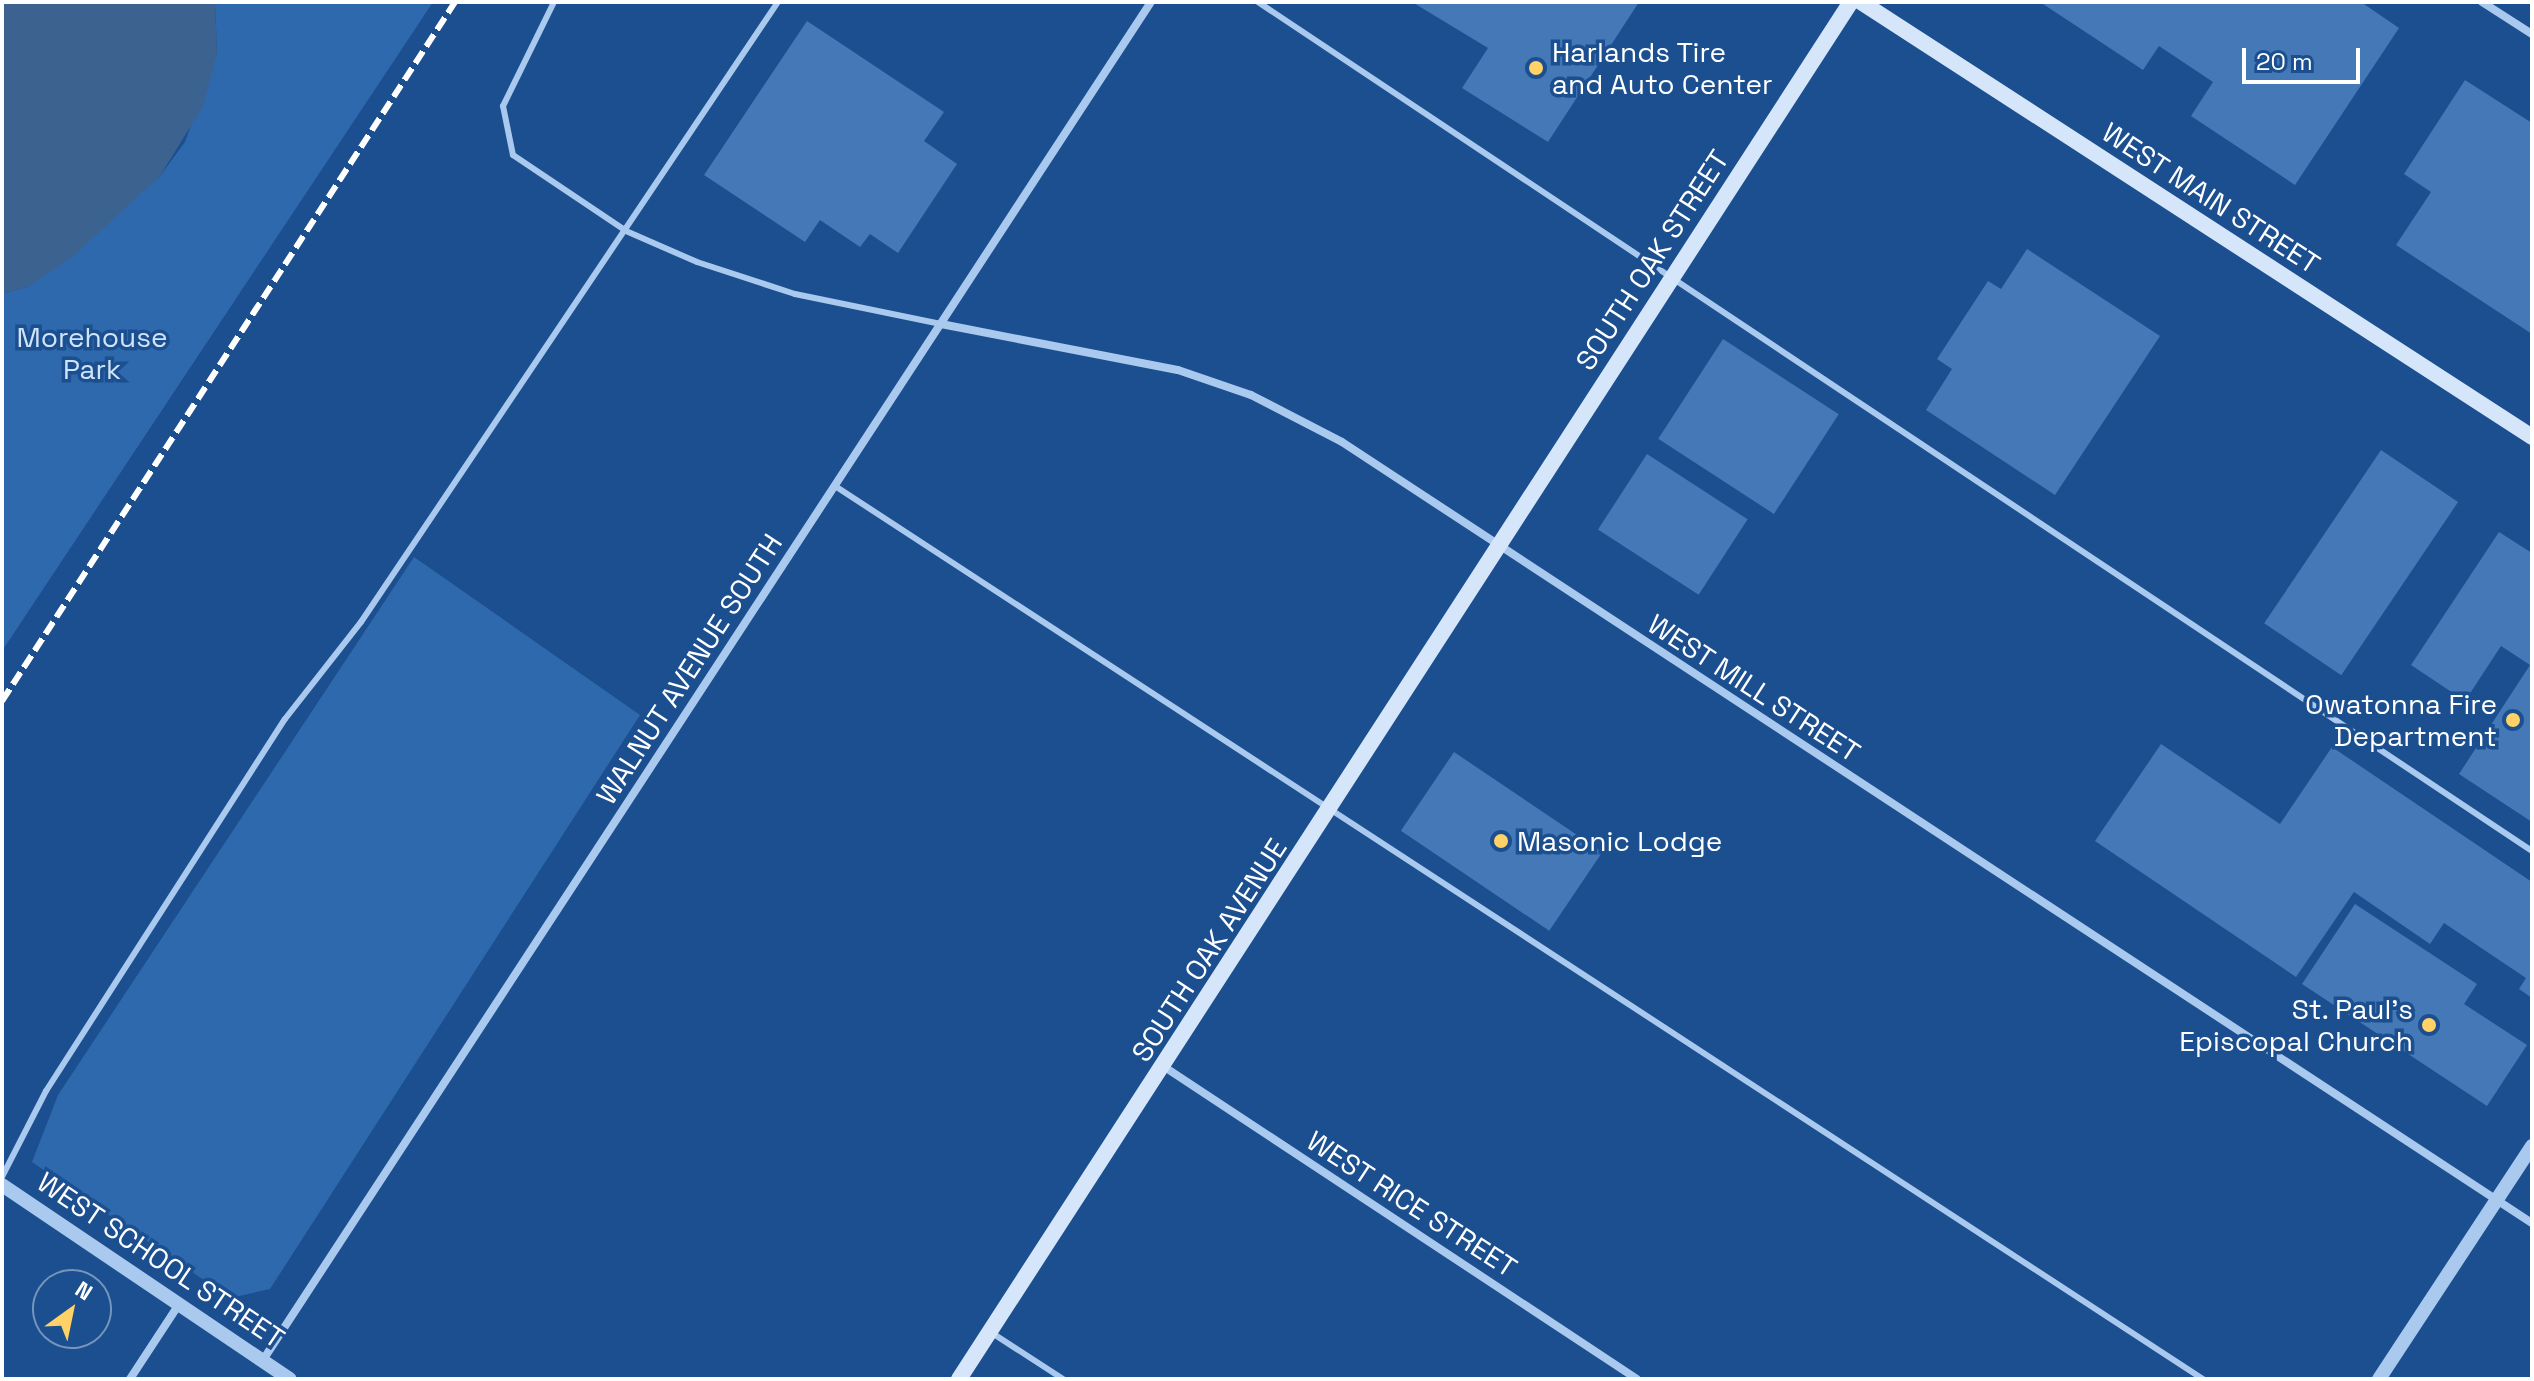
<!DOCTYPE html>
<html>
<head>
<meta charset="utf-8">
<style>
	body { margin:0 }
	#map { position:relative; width:2534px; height:1381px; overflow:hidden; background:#1b4f8f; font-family:"Space Grotesk",sans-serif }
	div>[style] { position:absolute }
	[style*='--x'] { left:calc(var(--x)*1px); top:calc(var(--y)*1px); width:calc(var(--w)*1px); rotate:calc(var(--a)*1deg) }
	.green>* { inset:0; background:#2e69ad }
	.water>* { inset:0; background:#3c6290 }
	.building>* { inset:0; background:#4478b7; transform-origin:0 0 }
	.service>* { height:6px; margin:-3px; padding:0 3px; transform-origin:3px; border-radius:3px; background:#a9c9ee }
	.minor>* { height:8px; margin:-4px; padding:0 4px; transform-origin:4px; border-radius:4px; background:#a9c9ee }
	.tertiary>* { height:14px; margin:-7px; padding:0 7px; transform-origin:7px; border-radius:7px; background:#a9c9ee }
	.secondary>* { height:16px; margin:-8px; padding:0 8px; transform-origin:8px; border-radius:8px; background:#d6e6fa }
	.rail>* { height:6px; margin-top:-3px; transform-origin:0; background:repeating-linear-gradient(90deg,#fff 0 14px,transparent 0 20px) }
	.dots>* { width:22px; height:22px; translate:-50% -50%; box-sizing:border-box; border:4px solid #1b4f8f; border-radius:50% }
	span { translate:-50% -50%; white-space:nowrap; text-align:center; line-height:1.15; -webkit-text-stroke:7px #1b4f8f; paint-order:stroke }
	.poi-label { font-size:28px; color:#fff }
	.left { translate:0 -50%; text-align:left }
	.right { translate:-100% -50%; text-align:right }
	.street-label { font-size:28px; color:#fff }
	.park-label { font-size:28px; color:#cfe3fa }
	.frame { position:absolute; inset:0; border:4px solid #fff; pointer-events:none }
	.north { position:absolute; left:32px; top:1269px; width:80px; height:80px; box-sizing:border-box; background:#1b4f8f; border:2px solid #7695bc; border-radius:50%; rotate:33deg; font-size:22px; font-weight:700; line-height:32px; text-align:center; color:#fff }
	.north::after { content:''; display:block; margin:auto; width:28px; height:36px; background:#ffd166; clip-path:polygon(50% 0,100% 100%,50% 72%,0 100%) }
	.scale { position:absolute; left:2242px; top:48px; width:118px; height:36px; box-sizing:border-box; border:4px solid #fff; border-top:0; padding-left:10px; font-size:24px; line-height:28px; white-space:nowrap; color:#fff; -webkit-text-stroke:6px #1b4f8f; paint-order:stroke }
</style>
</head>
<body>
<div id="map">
	<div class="green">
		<div style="clip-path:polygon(215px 2px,433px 2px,2px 651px,2px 294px,29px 286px,160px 176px,185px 142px,217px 53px)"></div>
		<div style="clip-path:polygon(414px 557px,640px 715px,270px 1289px,230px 1298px,32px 1162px,58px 1095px)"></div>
	</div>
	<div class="water">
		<div style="clip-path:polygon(2px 2px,215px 2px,217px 53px,203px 106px,160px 176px,72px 257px,29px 286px,2px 294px)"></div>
	</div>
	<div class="building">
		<div style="clip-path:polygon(1412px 2px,1639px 2px,1548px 142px,1462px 88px,1488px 48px)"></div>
		<div style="clip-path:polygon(2040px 2px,2361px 2px,2399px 28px,2295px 185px,2191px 116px,2213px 82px,2159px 46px,2143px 70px)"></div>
		<div style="clip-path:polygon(807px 21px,944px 112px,924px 141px,957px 164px,898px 253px,870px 234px,860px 247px,820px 220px,805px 242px,704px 175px)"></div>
		<div style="clip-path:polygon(2465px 80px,2532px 123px,2532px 334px,2396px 245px,2431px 192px,2404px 174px)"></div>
		<div style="clip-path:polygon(2027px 249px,2160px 336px,2055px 495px,1926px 410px,1952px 369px,1937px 359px,1988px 281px,2001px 289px)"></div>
		<div style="left:1723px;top:339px;width:138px;height:119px;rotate:33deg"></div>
		<div style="left:2381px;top:450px;width:93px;height:209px;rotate:34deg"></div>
		<div style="left:1647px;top:454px;width:120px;height:90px;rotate:33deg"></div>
		<div style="clip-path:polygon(2499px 532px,2532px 553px,2532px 822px,2459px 774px,2530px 665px,2501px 646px,2465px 701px,2411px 665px)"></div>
		<div style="clip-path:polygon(2161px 744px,2280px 824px,2332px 747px,2532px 882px,2532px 998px,2519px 989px,2526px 978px,2444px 923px,2430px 944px,2354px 892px,2296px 977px,2095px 841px)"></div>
		<div style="left:1454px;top:752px;width:179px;height:95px;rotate:34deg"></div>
		<div style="clip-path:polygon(2355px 904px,2477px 984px,2464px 1004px,2527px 1045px,2487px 1106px,2302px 984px)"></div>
	</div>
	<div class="service">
		<div style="--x:554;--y:2;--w:116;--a:116.1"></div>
		<div style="--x:503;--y:106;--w:50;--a:78.5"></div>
		<div style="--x:513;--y:155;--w:136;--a:33.9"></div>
		<div style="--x:626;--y:231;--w:77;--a:23.6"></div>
		<div style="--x:697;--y:262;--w:103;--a:18.1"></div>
		<div style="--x:795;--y:294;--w:149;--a:11.6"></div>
		<div style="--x:1258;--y:2;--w:1531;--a:33.68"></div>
		<div style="--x:835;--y:486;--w:1634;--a:33.14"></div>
		<div style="--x:2;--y:1177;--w:97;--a:-62.9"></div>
		<div style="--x:46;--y:1091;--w:442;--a:-57.3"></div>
		<div style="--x:285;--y:719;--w:123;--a:-51.9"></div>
		<div style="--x:361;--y:622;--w:747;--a:-56.08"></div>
		<div style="--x:992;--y:1333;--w:85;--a:32.9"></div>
	</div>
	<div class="minor">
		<div style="--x:2482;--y:2;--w:59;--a:32.6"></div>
		<div style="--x:941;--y:324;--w:241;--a:11"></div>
		<div style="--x:1178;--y:370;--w:77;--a:18.9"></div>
		<div style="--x:1251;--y:395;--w:102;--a:27.3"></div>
		<div style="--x:1342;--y:442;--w:1423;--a:33.28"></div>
		<div style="--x:1163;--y:1066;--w:568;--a:33.44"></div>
		<div style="--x:263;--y:1360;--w:1623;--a:-56.82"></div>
		<div style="--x:130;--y:1379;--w:90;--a:-56.8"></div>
	</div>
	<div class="tertiary">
		<div style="--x:2;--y:1185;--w:347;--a:34"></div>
		<div style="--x:2379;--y:1379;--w:279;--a:-56.7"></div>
	</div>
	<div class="secondary">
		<div style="--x:1861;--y:2;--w:800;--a:32.95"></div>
		<div style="--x:959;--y:1379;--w:1641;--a:-57.07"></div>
	</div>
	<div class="rail">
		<div style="--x:2;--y:701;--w:833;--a:-57.05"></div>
	</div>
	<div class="dots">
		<div style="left:1536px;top:68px;background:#ffd166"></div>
		<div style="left:2513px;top:720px;background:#ffd166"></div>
		<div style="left:1501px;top:841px;background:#ffd166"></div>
		<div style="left:2429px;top:1025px;background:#ffd166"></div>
	</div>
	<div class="poi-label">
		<span class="left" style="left:1552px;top:68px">Harlands Tire<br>and Auto Center</span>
		<span class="right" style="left:2497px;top:720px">Owatonna Fire<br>Department</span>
		<span class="left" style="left:1517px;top:841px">Masonic Lodge</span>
		<span class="right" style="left:2413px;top:1025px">St. Paul's<br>Episcopal Church</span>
	</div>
	<div class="street-label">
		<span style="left:2211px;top:198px;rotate:33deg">WEST MAIN STREET</span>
		<span style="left:1652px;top:260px;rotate:-57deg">SOUTH OAK STREET</span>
		<span style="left:689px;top:669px;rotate:-57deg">WALNUT AVENUE SOUTH</span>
		<span style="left:1754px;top:688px;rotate:33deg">WEST MILL STREET</span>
		<span style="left:1209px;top:950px;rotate:-57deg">SOUTH OAK AVENUE</span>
		<span style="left:1412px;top:1204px;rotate:33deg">WEST RICE STREET</span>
		<span style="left:161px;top:1260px;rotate:34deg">WEST SCHOOL STREET</span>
	</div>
	<div class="park-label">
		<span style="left:92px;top:353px">Morehouse<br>Park</span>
	</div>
	<div class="frame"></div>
	<div class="north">N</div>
	<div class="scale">20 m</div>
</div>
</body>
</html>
